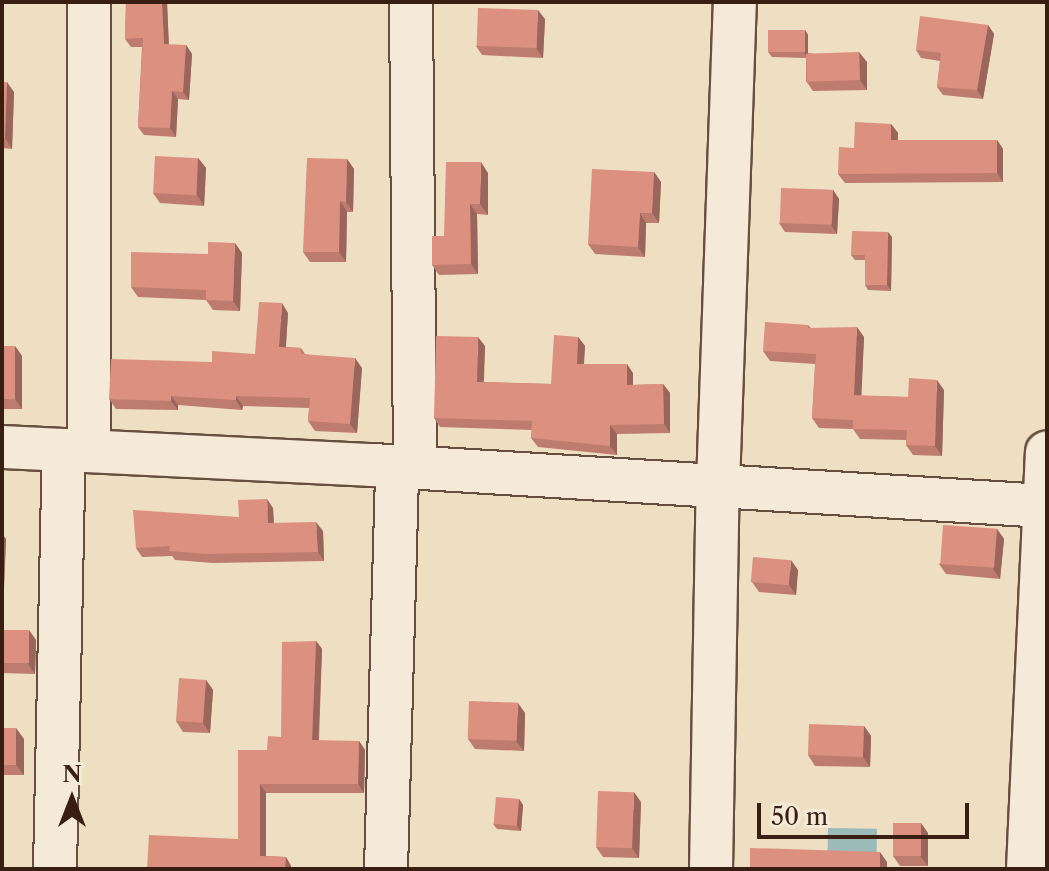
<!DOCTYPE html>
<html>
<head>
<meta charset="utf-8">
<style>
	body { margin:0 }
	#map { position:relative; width:1049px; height:871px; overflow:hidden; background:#eedec2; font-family:"Libre Caslon Text",serif }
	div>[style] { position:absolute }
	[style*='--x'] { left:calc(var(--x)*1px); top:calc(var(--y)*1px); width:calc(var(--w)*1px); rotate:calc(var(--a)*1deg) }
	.water>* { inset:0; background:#9abbb8; transform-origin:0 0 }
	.roads { filter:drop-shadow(2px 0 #664f3e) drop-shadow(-2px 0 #664f3e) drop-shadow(0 2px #664f3e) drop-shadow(0 -2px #664f3e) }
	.minor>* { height:42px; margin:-21px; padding:0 21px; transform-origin:21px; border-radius:21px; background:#f4ead7 }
	.wall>* { inset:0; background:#bd7c6e }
	.shaded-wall>* { inset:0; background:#9a655a }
	.building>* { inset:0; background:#dc9080; transform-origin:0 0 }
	span { translate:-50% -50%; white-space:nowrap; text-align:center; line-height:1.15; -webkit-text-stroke:6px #f4ead7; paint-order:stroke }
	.frame { position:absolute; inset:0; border:4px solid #381f12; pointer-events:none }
	.north { position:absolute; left:32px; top:759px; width:80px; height:80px; -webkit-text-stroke:6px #f4ead7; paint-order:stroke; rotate:0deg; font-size:22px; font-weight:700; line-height:32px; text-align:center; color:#381f12 }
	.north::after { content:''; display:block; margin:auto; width:28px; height:36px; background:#381f12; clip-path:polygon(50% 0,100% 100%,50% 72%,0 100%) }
	.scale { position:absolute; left:757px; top:803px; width:212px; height:36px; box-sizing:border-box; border:4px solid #381f12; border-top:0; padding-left:10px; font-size:24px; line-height:28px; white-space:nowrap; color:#381f12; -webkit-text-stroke:6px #f4ead7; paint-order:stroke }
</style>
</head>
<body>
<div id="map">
	<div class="water">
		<div style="left:828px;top:828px;width:49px;height:25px;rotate:1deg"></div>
	</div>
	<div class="roads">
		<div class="minor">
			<div style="--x:89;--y:2;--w:449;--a:90"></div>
			<div style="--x:411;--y:2;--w:465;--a:89.5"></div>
			<div style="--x:2;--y:447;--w:371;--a:2.8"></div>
			<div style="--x:373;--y:465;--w:674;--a:3.49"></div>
			<div style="--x:55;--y:869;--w:419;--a:-88.8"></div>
			<div style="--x:386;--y:869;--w:403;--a:-88.4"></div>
			<div style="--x:711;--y:869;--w:384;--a:-89"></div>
			<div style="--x:718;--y:485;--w:483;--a:-88"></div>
			<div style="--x:1028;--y:869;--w:417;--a:-87.4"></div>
		</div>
	</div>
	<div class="wall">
		<div style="clip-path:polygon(126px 2px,167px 2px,169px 45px,186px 45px,192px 54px,189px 100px,178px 99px,176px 137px,144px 135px,138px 127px,142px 47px,131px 47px,125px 39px)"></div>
		<div style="clip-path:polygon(545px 19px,543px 58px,482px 55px,476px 46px)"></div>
		<div style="clip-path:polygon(988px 25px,994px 34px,983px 99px,943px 95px,937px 87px,940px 61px,921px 58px,916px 50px)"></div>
		<div style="clip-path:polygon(805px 30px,808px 35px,808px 53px,867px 62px,867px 90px,813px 91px,806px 81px,806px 58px,772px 57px,768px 52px)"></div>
		<div style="clip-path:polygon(2px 82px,14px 92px,12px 149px,2px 148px)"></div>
		<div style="clip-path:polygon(891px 124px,898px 133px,898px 140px,997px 140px,1003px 149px,1003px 182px,845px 183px,838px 174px,854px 148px)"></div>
		<div style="clip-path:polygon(198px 158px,206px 168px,204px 206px,160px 203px,153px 193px)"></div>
		<div style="clip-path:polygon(347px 159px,354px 169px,353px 212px,347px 212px,346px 262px,310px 262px,303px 252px)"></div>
		<div style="clip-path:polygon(654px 172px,661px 182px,659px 223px,646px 223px,645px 257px,595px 254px,588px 244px)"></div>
		<div style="clip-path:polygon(488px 173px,488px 215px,477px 214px,478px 274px,439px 275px,432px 265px,444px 236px)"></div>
		<div style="clip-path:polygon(833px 190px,839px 199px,837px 234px,785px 232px,779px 223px)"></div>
		<div style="clip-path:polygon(892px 237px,891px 291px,868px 290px,865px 285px,865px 260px,855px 260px,851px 255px)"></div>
		<div style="clip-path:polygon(242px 253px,240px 311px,213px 310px,206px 300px,138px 297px,131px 287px,208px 254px)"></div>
		<div style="clip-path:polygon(288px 313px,286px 347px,301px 348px,305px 354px,362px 368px,357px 433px,315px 431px,308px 421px,309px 408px,243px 406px,242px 410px,178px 405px,178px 410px,116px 409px,109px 399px,212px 362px,255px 354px)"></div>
		<div style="clip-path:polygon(808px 325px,811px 328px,864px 337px,861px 396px,908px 397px,944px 390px,942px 456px,913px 455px,906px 445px,906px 440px,860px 439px,853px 429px,819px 428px,812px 418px,815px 364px,770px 361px,763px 351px)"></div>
		<div style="clip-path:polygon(578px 337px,585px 346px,584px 364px,633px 373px,633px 385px,663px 384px,670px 393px,670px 433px,617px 434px,617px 455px,538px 447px,531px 438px,532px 430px,440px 427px,434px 418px,485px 346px,484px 382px,551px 384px)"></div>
		<div style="clip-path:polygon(2px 346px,15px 346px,22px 356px,22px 409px,2px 409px)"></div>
		<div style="clip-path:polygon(273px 508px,274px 523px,323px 531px,324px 561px,213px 563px,175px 560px,172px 556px,142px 557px,136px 548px,239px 517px)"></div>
		<div style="clip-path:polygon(997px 529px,1004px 539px,1000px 579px,946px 574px,939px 564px)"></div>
		<div style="clip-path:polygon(2px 534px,6px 539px,2px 630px,36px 640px,35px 674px,2px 673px)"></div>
		<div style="clip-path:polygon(798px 570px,796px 595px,759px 592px,752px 582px)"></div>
		<div style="clip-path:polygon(316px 641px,322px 649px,319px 741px,359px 741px,365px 750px,364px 793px,266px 793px,266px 856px,286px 857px,291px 866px,147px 869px,238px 839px,267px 750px,281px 737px)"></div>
		<div style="clip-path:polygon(206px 680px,213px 690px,210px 733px,183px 732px,176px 721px)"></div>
		<div style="clip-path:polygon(525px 713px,524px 751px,475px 749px,468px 739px)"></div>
		<div style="clip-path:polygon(864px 726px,871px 736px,870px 767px,815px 766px,808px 755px)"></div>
		<div style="clip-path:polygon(2px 728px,24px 739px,24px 775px,2px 775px)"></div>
		<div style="clip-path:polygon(519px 799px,523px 805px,521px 831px,497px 829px,493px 824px)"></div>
		<div style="clip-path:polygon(641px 802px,639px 858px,603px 857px,596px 847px)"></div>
		<div style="clip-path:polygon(928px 833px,928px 866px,900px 866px,893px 856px)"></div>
	</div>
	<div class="shaded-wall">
		<div style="clip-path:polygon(162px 2px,167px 2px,169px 53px,164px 44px)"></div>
		<div style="clip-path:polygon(538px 10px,545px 19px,543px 58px,536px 48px)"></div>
		<div style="clip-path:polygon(988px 25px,994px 34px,983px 99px,977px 90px)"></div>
		<div style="clip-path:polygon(805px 30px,808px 35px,808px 58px,804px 53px)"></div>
		<div style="clip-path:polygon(186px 45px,192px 54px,189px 100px,183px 92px)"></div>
		<div style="clip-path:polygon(859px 52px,867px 62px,867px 90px,860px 80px)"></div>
		<div style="clip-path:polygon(7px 82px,14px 92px,12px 149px,5px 138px)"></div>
		<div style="clip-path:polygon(172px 91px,178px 99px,176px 137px,170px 128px)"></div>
		<div style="clip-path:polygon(891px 124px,898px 133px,897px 149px,891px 140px)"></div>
		<div style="clip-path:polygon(997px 140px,1003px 149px,1003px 182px,997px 173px)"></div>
		<div style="clip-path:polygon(198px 158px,206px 168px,204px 206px,197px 195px)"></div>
		<div style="clip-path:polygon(347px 159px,354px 169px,353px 212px,346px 202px)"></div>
		<div style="clip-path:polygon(481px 162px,488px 173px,488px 215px,480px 204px)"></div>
		<div style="clip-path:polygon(654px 172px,661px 182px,659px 223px,652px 213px)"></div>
		<div style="clip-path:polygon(833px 190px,839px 199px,837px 234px,831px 225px)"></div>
		<div style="clip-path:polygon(340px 201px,347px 212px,346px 262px,339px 252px)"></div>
		<div style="clip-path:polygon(470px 204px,477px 214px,478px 274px,471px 264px)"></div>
		<div style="clip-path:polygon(640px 213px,646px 223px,645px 257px,638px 247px)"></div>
		<div style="clip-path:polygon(888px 232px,892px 237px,891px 291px,887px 285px)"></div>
		<div style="clip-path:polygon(235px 243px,242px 253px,240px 311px,233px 301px)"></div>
		<div style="clip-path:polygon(282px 303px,288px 313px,285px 357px,279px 347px)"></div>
		<div style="clip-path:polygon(857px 327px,864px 337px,861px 405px,854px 395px)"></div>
		<div style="clip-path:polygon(478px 337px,485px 346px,483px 391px,477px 382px)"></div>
		<div style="clip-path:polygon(578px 337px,585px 346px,583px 373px,577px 364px)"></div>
		<div style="clip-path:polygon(15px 346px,22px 356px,22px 409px,15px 399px)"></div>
		<div style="clip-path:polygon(355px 358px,362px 368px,357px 433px,350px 424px)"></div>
		<div style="clip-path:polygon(627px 364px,633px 373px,633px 394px,627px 385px)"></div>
		<div style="clip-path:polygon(937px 380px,944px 390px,942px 456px,935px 446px)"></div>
		<div style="clip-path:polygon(663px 384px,670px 393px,670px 433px,664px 424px)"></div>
		<div style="clip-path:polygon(171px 396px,178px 405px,178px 410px,171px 401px)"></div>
		<div style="clip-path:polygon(236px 396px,243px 406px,242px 410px,236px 400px)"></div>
		<div style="clip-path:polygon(610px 425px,617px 434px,617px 455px,610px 446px)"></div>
		<div style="clip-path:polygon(267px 499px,273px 508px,274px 532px,268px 523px)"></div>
		<div style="clip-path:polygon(316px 522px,323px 531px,324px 561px,318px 552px)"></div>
		<div style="clip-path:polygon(997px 529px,1004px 539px,1000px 579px,993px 569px)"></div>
		<div style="clip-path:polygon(2px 534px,6px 539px,2px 639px)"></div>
		<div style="clip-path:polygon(791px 560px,798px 570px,796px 595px,789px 585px)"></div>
		<div style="clip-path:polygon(29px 630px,36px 640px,35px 674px,28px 664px)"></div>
		<div style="clip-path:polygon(316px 641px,322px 649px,318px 749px,312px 740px)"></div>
		<div style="clip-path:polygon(206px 680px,213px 690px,210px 733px,203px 723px)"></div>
		<div style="clip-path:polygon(518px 703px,525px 713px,524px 751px,516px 741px)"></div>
		<div style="clip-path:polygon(864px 726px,871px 736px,870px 767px,863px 757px)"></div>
		<div style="clip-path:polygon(16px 728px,24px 739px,24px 775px,16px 765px)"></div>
		<div style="clip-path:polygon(359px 741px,365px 750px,364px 793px,358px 784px)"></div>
		<div style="clip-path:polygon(260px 784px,266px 793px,266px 864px,260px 856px)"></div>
		<div style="clip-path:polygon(634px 792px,641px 802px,639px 858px,632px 848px)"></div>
		<div style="clip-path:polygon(519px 799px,523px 805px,521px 831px,517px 826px)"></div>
		<div style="clip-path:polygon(921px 823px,928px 833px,928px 866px,920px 856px)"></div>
		<div style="clip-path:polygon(880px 852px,887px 862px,887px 869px,880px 869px)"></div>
		<div style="clip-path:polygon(286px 857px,291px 866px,291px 869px,285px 869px)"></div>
	</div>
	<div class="building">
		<div style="clip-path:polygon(126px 2px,162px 2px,164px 44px,186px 45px,183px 92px,172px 91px,170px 128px,138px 127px,143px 38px,125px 39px)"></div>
		<div style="left:478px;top:8px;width:60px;height:38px;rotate:2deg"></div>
		<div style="clip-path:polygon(920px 16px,988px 25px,977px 90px,937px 87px,941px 53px,916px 50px)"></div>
		<div style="left:768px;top:30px;width:37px;height:22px"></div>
		<div style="left:859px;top:52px;width:28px;height:53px;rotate:88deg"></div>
		<div style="clip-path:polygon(2px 82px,7px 82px,5px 138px,2px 138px)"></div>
		<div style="clip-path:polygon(855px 122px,891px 124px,891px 140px,997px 140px,997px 173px,838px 174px,839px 147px,854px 148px)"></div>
		<div style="left:155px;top:156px;width:43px;height:37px;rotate:3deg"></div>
		<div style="clip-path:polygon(307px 158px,347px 159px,346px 202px,340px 201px,339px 252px,303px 252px)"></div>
		<div style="clip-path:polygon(446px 162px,481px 162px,480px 204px,470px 204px,471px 264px,432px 265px,432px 236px,444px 236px)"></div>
		<div style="clip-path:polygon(592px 169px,654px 172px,652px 213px,640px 213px,638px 247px,588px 244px)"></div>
		<div style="left:781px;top:188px;width:52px;height:35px;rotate:2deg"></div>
		<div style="clip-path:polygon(852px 231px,888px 232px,887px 285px,865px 285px,865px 255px,851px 255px)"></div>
		<div style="clip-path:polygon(208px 242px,235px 243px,233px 301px,206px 300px,206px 290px,131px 287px,131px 252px,208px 254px)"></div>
		<div style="clip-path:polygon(259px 302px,282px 303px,279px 347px,301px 348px,301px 354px,355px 358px,350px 424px,308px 421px,310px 398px,236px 396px,236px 400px,171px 396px,171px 401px,109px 399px,111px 359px,212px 362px,212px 351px,255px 354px)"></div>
		<div style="clip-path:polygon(765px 322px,808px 325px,808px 328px,857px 327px,854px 395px,908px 397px,909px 378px,937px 380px,935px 446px,906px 445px,907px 430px,853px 429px,853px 420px,812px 418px,816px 354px,763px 351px)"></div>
		<div style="clip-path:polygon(554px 335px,578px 337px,577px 364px,627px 364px,627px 385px,663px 384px,664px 424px,610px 425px,610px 446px,531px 438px,532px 421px,434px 418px,436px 336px,478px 337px,477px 382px,551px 384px)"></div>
		<div style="left:2px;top:346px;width:13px;height:53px"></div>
		<div style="clip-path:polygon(267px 499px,268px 523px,316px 522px,318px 552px,207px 554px,169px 551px,170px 546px,136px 548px,133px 510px,239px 517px,238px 500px)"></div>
		<div style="left:943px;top:525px;width:54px;height:39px;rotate:4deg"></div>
		<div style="left:753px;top:557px;width:38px;height:25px;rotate:5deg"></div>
		<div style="left:2px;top:630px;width:27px;height:33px"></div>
		<div style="clip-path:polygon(316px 641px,312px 740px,359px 741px,358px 784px,260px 784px,260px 856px,286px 857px,285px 869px,147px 869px,149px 835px,238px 839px,238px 750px,267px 750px,268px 736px,281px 737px,282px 642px)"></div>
		<div style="left:179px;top:678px;width:27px;height:43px;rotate:4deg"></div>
		<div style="left:469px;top:701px;width:49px;height:38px;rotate:2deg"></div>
		<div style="left:809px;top:724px;width:55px;height:31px;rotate:2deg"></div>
		<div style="left:2px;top:728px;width:14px;height:37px"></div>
		<div style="left:598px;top:791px;width:36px;height:56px;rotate:2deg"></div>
		<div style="left:496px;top:797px;width:23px;height:27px;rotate:5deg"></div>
		<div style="left:893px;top:823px;width:28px;height:33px"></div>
		<div style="clip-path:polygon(750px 848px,880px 852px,880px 869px,750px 869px)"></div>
	</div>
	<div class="frame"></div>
	<div class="north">N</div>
	<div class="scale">50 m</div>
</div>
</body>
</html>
